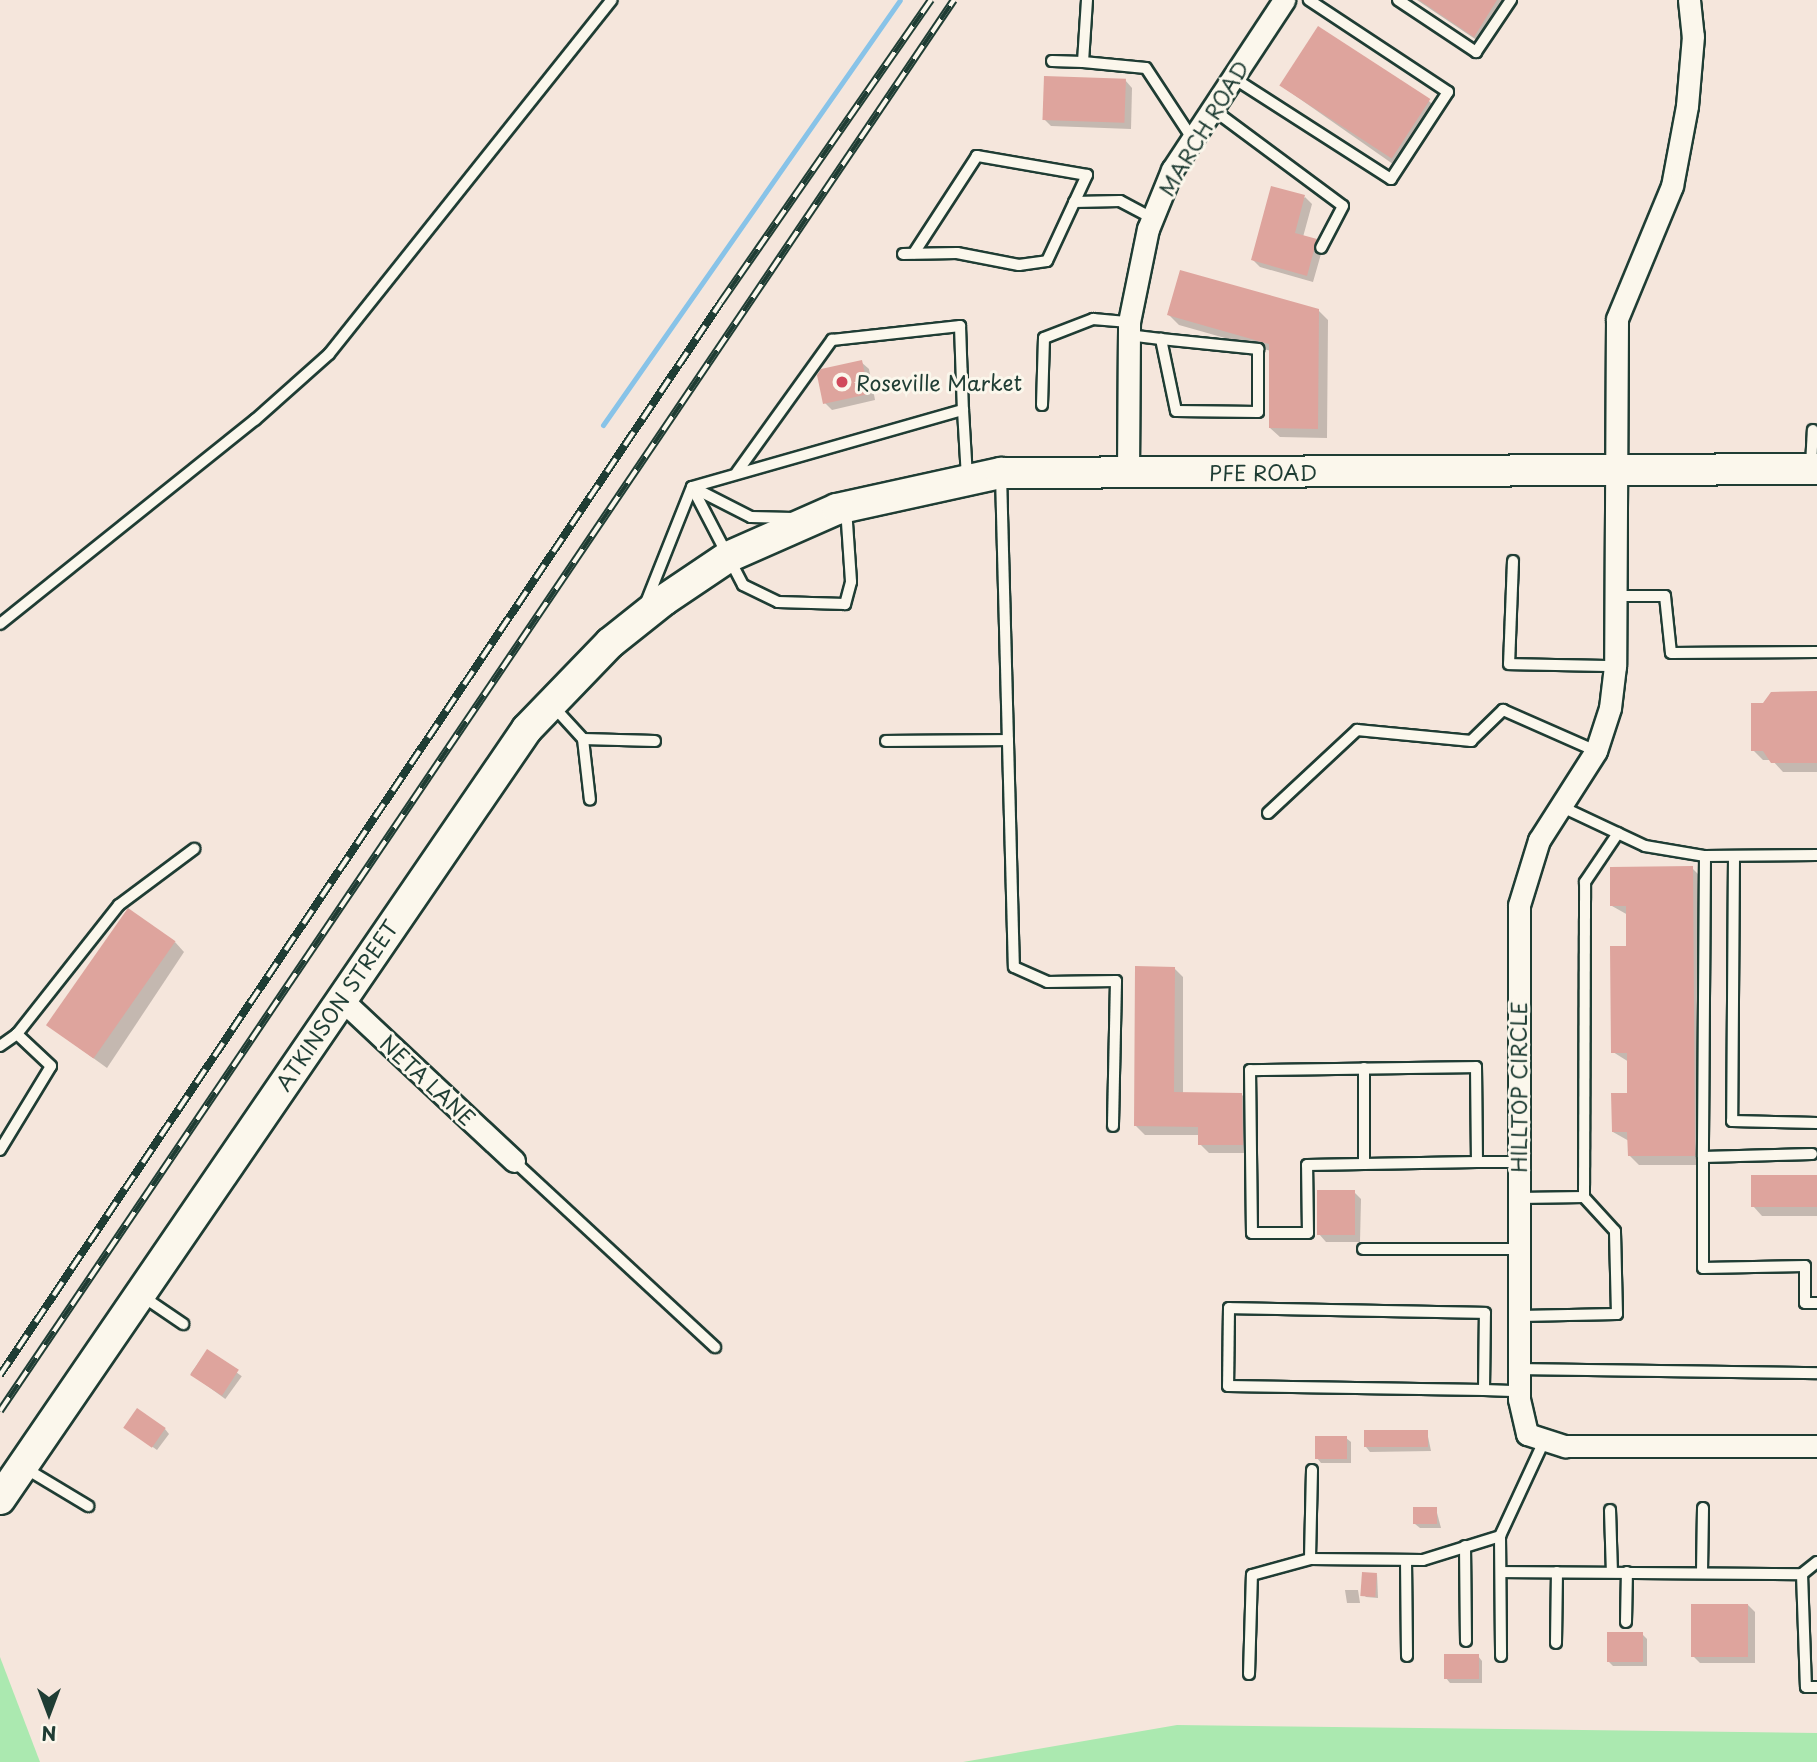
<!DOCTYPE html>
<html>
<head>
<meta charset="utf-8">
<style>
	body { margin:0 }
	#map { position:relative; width:1817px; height:1762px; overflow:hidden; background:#f5e6dc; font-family:"Playpen Sans",sans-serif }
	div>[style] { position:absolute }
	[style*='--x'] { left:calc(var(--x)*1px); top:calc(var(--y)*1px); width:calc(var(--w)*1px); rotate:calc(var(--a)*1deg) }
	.green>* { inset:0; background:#abe9b0 }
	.shadow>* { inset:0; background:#0003; transform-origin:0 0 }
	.stream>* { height:5px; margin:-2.5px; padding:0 2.5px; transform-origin:2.5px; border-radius:2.5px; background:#88c3e8 }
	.building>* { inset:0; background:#dea49d; transform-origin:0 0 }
	.roads { filter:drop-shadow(2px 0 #1f3d34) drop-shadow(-2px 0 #1f3d34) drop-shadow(0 2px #1f3d34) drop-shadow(0 -2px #1f3d34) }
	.service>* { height:10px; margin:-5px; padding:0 5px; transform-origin:5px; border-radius:5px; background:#fbf7ec }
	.minor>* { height:21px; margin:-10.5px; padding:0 10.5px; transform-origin:10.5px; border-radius:10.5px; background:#fbf7ec }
	.secondary>* { height:30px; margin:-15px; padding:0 15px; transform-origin:15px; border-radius:15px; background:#fbf7ec }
	.rail>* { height:8px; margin-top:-4px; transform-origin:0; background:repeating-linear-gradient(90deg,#fbf7ec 0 16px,#1f3d34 0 32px); box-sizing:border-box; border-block:2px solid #1f3d34 }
	.dots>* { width:19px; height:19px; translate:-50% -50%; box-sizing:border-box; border:4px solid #fbf7ec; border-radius:50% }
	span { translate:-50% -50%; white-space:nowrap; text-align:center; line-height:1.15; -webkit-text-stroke:6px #fbf7ec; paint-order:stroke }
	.street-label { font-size:21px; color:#1f3d34 }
	.poi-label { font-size:21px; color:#1f3d34 }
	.left { translate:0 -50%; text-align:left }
	.north { position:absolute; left:14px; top:1678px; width:70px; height:70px; -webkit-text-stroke:5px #fbf7ec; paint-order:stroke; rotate:180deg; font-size:19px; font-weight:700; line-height:28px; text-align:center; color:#1f3d34 }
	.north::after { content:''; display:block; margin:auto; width:24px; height:32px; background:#1f3d34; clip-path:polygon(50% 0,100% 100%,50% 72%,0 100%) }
</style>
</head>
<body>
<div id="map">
	<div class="green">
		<div style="clip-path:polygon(0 1657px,40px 1762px,0 1762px)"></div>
		<div style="clip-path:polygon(1177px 1725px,1817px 1733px,1817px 1762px,963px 1762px)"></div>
	</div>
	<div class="shadow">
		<div style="clip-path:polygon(1417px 0,1513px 0,1484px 45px)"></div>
		<div style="clip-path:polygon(1125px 80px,1132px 88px,1131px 129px,1051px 126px,1044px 119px)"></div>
		<div style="clip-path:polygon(1280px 85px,1429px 101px,1439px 111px,1400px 169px)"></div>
		<div style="clip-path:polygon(1305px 197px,1312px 204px,1303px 237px,1323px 247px,1313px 282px,1260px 267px,1253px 260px)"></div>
		<div style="clip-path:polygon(1318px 310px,1328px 320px,1327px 438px,1280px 437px,1270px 428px,1271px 351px,1179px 325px,1169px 315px)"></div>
		<div style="clip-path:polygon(861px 362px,869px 369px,875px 400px,832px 410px,825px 403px)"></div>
		<div style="clip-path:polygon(1817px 693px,1817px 772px,1783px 772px,1772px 760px,1763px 760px,1753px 750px)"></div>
		<div style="clip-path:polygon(1692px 868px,1702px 878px,1704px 1165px,1639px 1165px,1629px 1155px,1629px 1141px,1613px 1132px,1629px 1094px,1629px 1062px,1613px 1052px,1628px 948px,1628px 915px,1612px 906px)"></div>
		<div style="clip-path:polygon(175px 942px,184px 952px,107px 1068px,49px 1026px)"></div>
		<div style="clip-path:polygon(1174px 968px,1183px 977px,1183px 1094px,1242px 1095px,1251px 1104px,1251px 1153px,1209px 1153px,1200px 1144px,1200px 1135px,1145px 1135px,1136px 1126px)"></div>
		<div style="clip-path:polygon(1817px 1177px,1817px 1216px,1762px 1216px,1753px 1206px)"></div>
		<div style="clip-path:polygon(1354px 1192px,1361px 1199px,1360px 1242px,1326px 1242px,1319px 1234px)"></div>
		<div style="left:207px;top:1351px;width:43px;height:28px;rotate:36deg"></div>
		<div style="clip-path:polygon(165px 1429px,169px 1434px,157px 1450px,130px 1431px)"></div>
		<div style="clip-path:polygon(1427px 1432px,1431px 1451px,1370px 1452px,1366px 1447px)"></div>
		<div style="clip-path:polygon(1346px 1438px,1351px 1442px,1351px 1463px,1321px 1463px,1317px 1458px)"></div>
		<div style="clip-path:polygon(1436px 1509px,1441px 1528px,1420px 1528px,1415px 1524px)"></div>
		<div style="clip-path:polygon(1377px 1574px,1378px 1598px,1366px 1597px,1364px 1595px)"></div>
		<div style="clip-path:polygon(1345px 1590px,1358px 1590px,1360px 1603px,1347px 1603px)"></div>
		<div style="clip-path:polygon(1748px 1605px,1755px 1612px,1755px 1663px,1700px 1663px,1693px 1656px)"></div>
		<div style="clip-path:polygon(1642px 1634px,1647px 1639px,1647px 1666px,1613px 1666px,1609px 1662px)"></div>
		<div style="clip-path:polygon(1478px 1656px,1482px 1661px,1482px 1683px,1450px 1683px,1446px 1678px)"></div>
	</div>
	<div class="stream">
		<div style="--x:603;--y:425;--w:518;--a:-55.05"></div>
	</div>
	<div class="building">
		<div style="clip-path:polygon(1419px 0,1497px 0,1474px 37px)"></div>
		<div style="left:1318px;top:26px;width:134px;height:71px;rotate:33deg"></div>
		<div style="left:1044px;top:76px;width:82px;height:44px;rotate:2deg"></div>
		<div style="clip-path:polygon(1271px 186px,1305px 195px,1295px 233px,1317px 239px,1307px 276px,1251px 260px)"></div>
		<div style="clip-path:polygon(1180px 270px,1319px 309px,1318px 429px,1269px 428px,1269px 344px,1167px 315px)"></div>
		<div style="clip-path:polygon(862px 360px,869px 394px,823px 404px,817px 375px,821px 369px)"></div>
		<div style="clip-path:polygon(1817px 691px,1817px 763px,1771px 763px,1763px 751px,1751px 751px,1751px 703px,1763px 703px,1771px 692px)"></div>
		<div style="clip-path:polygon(1693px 866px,1695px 1156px,1628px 1156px,1627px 1132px,1612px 1132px,1611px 1093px,1627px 1093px,1627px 1053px,1611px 1053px,1610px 946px,1626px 946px,1626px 906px,1610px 906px,1610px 867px)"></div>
		<div style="left:128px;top:908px;width:58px;height:143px;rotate:35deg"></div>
		<div style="clip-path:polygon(1135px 966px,1175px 967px,1174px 1092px,1242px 1093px,1243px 1145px,1198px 1145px,1198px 1127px,1134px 1126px)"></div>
		<div style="left:1751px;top:1175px;width:66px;height:32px"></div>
		<div style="left:1317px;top:1190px;width:38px;height:45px"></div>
		<div style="left:207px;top:1349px;width:38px;height:31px;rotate:33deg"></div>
		<div style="left:137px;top:1408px;width:35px;height:24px;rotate:35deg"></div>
		<div style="left:1428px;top:1430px;width:17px;height:64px;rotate:90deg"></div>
		<div style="left:1315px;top:1436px;width:32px;height:23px"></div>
		<div style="left:1437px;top:1507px;width:17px;height:24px;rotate:90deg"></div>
		<div style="left:1362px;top:1572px;width:15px;height:24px;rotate:4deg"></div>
		<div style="left:1691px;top:1604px;width:57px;height:53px"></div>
		<div style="left:1643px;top:1632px;width:30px;height:36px;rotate:90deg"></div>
		<div style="left:1444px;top:1654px;width:35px;height:25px"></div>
	</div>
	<div class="roads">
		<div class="service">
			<div style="--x:1087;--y:0;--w:62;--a:93.7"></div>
			<div style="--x:1083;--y:62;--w:63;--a:5.4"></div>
			<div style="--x:1146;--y:68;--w:84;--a:56.7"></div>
			<div style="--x:1398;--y:0;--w:94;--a:33.7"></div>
			<div style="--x:1476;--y:52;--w:63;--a:-56.1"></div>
			<div style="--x:1052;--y:61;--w:31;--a:2"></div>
			<div style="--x:1232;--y:77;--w:189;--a:32.7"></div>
			<div style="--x:1391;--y:179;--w:104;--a:-56.8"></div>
			<div style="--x:1448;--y:92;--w:167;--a:-146.5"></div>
			<div style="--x:1211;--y:108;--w:164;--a:36.6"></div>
			<div style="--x:1343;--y:206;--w:47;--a:117.6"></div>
			<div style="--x:1074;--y:202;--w:46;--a:-1.2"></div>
			<div style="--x:1120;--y:201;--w:36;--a:28"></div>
			<div style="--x:903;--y:254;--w:54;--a:-1.1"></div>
			<div style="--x:957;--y:253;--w:63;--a:11"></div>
			<div style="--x:1019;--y:265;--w:28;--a:-8"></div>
			<div style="--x:1047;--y:261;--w:95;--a:-65.1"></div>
			<div style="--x:1087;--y:175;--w:112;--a:-170.2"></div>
			<div style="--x:977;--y:156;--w:116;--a:123"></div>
			<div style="--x:1128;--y:335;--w:33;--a:7"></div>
			<div style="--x:1161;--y:339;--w:98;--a:5.9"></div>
			<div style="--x:1258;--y:349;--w:63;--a:90"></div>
			<div style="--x:1258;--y:412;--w:82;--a:-179.3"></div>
			<div style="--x:1176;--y:411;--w:74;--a:-101.8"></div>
			<div style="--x:1042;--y:405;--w:67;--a:-88.3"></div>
			<div style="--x:1044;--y:338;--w:53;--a:-21.2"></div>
			<div style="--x:1093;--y:319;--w:36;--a:5"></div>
			<div style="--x:1811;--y:466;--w:36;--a:-87"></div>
			<div style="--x:737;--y:472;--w:163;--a:-54.3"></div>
			<div style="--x:832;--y:340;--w:129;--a:-6.2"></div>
			<div style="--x:960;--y:326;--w:84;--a:88"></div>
			<div style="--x:1001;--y:475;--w:492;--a:88.5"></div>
			<div style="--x:1014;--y:967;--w:36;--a:24"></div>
			<div style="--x:1047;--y:982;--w:69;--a:-0.8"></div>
			<div style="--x:1116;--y:981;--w:145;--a:91.2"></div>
			<div style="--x:846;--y:508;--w:74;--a:86.1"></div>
			<div style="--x:851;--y:582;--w:23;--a:105"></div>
			<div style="--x:845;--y:604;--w:67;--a:-178.3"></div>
			<div style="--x:778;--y:602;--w:39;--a:-154"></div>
			<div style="--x:743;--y:585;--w:110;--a:-117.5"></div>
			<div style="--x:692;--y:487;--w:282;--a:-15.9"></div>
			<div style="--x:963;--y:410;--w:67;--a:86.6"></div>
			<div style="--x:1513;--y:561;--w:103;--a:92.2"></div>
			<div style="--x:1509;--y:664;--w:106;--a:1.1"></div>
			<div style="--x:1615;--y:596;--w:50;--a:0"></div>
			<div style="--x:1665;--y:596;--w:57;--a:84"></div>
			<div style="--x:1671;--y:653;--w:146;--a:-0.4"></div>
			<div style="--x:645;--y:605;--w:127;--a:-68.3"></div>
			<div style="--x:692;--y:487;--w:66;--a:27"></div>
			<div style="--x:751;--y:517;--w:42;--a:1.4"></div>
			<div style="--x:0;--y:624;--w:327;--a:-38.7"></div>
			<div style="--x:255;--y:420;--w:99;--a:-41.7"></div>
			<div style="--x:329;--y:354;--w:453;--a:-51.4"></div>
			<div style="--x:552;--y:705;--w:46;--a:47.6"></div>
			<div style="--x:583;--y:739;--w:61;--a:83.5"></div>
			<div style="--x:583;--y:739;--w:72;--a:1.6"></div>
			<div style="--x:886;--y:741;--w:122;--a:-0.5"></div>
			<div style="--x:1560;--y:806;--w:94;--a:25.2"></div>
			<div style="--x:1645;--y:846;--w:61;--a:9.5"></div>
			<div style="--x:1705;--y:856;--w:112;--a:-0.5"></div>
			<div style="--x:1268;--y:813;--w:122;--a:-43"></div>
			<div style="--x:1357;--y:730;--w:115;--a:5.5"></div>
			<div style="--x:1471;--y:741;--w:45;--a:-44.1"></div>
			<div style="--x:1503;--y:710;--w:102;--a:23.8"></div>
			<div style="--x:1705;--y:856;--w:301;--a:90.4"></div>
			<div style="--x:1703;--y:1157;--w:109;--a:-1.6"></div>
			<div style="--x:1734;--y:857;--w:264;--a:90.4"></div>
			<div style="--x:1732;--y:1121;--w:85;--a:1.3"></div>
			<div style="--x:0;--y:1046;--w:21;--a:-35"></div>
			<div style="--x:17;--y:1034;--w:164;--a:-51.7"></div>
			<div style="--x:119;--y:905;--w:94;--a:-36.7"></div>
			<div style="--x:1364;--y:1068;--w:96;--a:90"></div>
			<div style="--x:0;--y:1150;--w:98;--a:-58.7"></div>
			<div style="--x:51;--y:1066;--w:47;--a:-136.7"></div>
			<div style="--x:1703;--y:1157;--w:111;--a:90"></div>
			<div style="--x:1703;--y:1268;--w:102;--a:-1.1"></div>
			<div style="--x:1805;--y:1266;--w:37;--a:90"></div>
			<div style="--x:1805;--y:1303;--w:12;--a:0"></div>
			<div style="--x:514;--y:1161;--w:274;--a:42.8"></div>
			<div style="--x:1477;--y:1162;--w:95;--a:-90.6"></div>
			<div style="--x:1476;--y:1067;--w:226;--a:179.2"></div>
			<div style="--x:1250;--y:1070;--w:163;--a:89.3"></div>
			<div style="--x:1252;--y:1233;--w:56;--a:0"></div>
			<div style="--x:1308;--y:1233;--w:68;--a:-90.8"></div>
			<div style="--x:1307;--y:1165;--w:57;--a:-1"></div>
			<div style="--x:1364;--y:1164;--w:113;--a:-1"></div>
			<div style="--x:1477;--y:1162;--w:41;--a:0"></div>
			<div style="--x:1519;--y:1198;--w:65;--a:-0.9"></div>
			<div style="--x:1584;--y:1197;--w:315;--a:-89.8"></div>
			<div style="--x:1585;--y:882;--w:59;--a:-56"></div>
			<div style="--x:1363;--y:1249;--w:156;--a:0"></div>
			<div style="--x:142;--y:1296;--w:50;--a:34.3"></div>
			<div style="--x:1520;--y:1316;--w:97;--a:-1.2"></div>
			<div style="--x:1617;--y:1314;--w:83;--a:-91.4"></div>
			<div style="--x:1615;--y:1231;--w:46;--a:-132.4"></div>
			<div style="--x:1520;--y:1369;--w:297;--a:0.8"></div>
			<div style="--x:1484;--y:1390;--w:77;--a:-89.3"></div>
			<div style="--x:1485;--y:1313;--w:256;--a:-178.9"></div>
			<div style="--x:1229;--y:1308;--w:78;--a:90.7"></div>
			<div style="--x:1228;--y:1386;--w:256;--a:0.9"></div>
			<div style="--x:1484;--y:1390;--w:35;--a:2"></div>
			<div style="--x:25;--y:1468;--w:74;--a:31.1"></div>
			<div style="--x:1312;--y:1470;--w:89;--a:91.3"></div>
			<div style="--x:1310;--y:1559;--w:113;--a:0.5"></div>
			<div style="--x:1423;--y:1560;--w:81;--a:-17.3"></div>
			<div style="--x:1500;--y:1536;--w:107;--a:-65.1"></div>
			<div style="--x:1610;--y:1510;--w:62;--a:88.2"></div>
			<div style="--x:1500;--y:1536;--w:120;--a:89.5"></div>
			<div style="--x:1465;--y:1546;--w:95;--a:89.4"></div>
			<div style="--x:1406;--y:1560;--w:96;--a:89.4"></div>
			<div style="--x:1501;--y:1572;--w:301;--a:0.4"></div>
			<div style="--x:1802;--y:1574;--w:113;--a:88"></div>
			<div style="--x:1806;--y:1687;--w:11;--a:0"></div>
			<div style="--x:1702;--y:1572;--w:64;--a:-89.1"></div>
			<div style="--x:1802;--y:1574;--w:19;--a:-39"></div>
			<div style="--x:1626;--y:1622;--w:50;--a:-88.9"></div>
			<div style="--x:1556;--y:1643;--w:71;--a:-89.2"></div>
			<div style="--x:1249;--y:1674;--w:99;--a:-88.3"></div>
			<div style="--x:1252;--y:1575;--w:60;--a:-15.4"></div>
		</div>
		<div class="minor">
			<div style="--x:1689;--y:0;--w:36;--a:84"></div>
			<div style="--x:1693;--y:36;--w:70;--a:94.9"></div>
			<div style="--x:1687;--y:106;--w:81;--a:100.6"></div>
			<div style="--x:1672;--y:186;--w:144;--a:112.5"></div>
			<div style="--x:1617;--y:319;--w:347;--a:90.3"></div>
			<div style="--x:1615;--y:666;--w:42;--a:96.8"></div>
			<div style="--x:1610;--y:708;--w:45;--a:108"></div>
			<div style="--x:1596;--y:751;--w:106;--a:122.6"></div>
			<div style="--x:1539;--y:840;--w:68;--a:107.1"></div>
			<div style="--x:1519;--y:905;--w:494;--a:90"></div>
			<div style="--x:1519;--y:1399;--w:36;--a:77"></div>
			<div style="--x:1527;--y:1434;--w:40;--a:18"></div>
			<div style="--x:1565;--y:1446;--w:252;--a:0"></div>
			<div style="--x:1128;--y:473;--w:151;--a:-89.6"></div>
			<div style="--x:1129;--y:322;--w:95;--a:-78.5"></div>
			<div style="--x:1148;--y:229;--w:64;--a:-67.9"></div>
			<div style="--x:1172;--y:170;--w:204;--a:-56.6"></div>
			<div style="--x:341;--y:999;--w:237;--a:43.1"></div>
		</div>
		<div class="secondary">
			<div style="--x:0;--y:1499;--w:933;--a:-55.61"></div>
			<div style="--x:527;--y:729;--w:120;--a:-46"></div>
			<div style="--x:610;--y:643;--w:69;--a:-38.5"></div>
			<div style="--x:664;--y:600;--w:77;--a:-33.9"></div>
			<div style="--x:728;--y:557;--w:119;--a:-23.8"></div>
			<div style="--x:837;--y:509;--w:168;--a:-12.4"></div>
			<div style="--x:1001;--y:473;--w:816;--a:-0.28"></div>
		</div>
	</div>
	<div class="rail">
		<div style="--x:0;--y:1375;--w:1293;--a:-56.1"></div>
		<div style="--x:721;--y:302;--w:368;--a:-55.2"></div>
		<div style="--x:0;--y:1411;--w:1703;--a:-55.94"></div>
	</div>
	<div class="dots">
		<div style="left:842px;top:382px;background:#d1495b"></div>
	</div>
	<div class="street-label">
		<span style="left:1203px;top:128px;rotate:-59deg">MARCH ROAD</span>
		<span style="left:1263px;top:472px">PFE ROAD</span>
		<span style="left:336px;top:1005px;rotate:-56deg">ATKINSON STREET</span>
		<span style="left:428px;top:1080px;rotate:43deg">NETA LANE</span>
		<span style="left:1518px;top:1087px;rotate:-90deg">HILLTOP CIRCLE</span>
	</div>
	<div class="poi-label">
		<span class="left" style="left:856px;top:382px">Roseville Market</span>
	</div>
	<div class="north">N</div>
</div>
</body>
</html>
